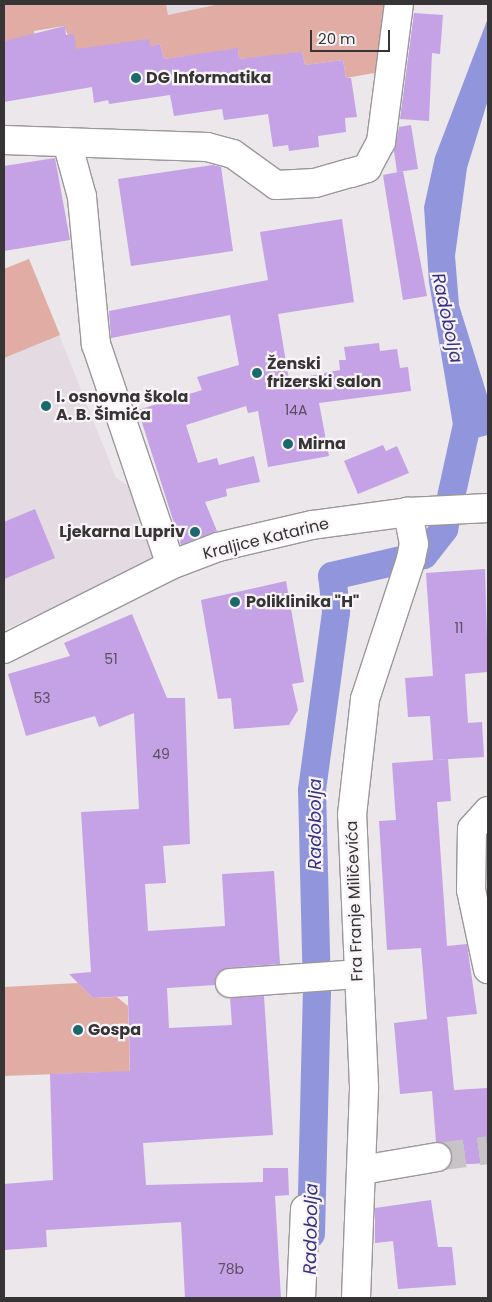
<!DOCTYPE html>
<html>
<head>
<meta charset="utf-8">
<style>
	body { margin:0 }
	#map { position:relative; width:492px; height:1302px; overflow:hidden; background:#ebe7ea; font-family:Poppins,sans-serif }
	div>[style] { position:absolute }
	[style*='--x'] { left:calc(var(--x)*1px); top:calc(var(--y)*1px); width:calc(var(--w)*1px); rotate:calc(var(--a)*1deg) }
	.built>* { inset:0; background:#e4dae1 }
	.green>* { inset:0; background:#e1aca3 }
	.water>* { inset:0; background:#9195db }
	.canal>* { height:28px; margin:-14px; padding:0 14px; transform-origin:14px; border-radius:14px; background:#9195db }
	.building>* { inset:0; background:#c5a1e5 }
	.minor-tunnel>* { height:28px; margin-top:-14px; transform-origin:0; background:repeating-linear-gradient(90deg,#c7c3c6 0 28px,transparent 0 42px) }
	.roads { filter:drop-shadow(1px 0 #9b979a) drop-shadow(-1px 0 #9b979a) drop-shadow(0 1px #9b979a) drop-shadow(0 -1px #9b979a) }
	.minor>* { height:28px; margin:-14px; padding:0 14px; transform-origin:14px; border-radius:14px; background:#fff }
	.dots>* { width:14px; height:14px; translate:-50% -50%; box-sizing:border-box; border:2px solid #f8f4f7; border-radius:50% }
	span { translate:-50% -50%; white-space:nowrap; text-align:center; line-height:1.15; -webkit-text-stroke:4.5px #f8f4f7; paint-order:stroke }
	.number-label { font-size:14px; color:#5a4f61 }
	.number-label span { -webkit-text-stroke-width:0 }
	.poi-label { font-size:16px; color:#363435; font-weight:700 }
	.left { translate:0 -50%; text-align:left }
	.right { translate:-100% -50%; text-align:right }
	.street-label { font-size:16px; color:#363435 }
	.water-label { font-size:18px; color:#373182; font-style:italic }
	.frame { position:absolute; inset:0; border:5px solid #363435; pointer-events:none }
	.scale { position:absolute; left:310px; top:30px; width:80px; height:22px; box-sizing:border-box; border:2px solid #363435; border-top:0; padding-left:6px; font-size:15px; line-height:18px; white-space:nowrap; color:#363435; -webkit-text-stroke:4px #f8f4f7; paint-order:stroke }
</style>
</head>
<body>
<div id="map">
	<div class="built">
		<div style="clip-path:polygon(166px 4px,220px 4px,168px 15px)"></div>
		<div style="clip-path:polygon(29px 259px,116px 478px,129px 486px,160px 560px,4px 630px,4px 269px)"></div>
	</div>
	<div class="green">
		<div style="clip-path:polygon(4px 4px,166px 4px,168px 15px,220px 4px,399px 4px,391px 70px,346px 78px,343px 60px,305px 65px,302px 52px,249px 65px,248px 58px,239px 59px,238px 49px,164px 59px,160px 44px,120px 53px,119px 43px,77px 56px,64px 26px,34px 31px,36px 44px,29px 37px,4px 41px)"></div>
		<div style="clip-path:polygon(29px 259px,60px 335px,4px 358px,4px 269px)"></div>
		<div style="clip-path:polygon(78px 983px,93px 998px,117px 997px,128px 1006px,131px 1120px,110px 1089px,109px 1072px,4px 1076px,4px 987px)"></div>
	</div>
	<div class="water">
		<div style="clip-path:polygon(488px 18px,488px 100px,467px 168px,455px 256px,459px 305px,488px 398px,488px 435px,456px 443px,429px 282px,424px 207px,435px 157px)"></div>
	</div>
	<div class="canal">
		<div style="--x:311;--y:1234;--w:241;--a:-88.6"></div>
		<div style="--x:317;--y:993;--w:203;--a:-91.4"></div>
		<div style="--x:312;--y:790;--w:180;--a:-82.3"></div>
		<div style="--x:336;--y:612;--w:36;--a:-96"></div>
		<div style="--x:332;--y:576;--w:94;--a:-12.9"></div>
		<div style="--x:424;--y:555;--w:33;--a:-52"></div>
		<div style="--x:444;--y:529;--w:126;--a:-77.6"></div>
	</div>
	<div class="building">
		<div style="clip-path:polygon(414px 13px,443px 15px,440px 54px,432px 53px,429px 121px,400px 119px)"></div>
		<div style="clip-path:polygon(65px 26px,66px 35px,74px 34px,76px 49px,149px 39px,150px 46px,160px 44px,164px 59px,238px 48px,239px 59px,302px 52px,305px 65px,343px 60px,346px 78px,351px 78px,357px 117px,345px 118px,346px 132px,318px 136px,319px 147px,289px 151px,288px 145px,273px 147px,268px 114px,224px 120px,222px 109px,174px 116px,170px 95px,109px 104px,108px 100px,94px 103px,92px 87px,4px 102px,4px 41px)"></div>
		<div style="clip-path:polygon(411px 125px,418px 169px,397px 172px,394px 151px,399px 127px)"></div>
		<div style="clip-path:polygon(55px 158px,70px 240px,4px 251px,4px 166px)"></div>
		<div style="clip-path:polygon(213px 165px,221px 167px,233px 251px,131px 266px,118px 179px)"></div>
		<div style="clip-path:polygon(403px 171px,427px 296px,403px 300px,383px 175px)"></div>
		<div style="clip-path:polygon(342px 219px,354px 302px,278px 314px,289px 380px,340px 370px,339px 360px,346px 360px,344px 347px,379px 343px,380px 351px,397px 349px,400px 368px,408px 367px,411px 391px,319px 403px,329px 456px,268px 467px,258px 411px,248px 413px,246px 406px,186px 425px,198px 463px,217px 458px,219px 465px,254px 456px,260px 482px,226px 489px,227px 496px,205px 502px,217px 531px,181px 545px,138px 410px,202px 390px,197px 377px,239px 365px,230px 315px,111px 338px,109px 311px,268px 280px,260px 232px)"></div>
		<div style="clip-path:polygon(383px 445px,386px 451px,397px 446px,409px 473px,358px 494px,344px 461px)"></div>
		<div style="clip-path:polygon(35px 509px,55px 558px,4px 579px,4px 522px)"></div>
		<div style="clip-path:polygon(485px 569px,488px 672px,465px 674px,468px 723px,482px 722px,484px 757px,433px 760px,430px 716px,408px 717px,405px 678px,433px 676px,426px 573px)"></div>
		<div style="clip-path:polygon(286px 581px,304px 682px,292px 684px,298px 710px,289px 725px,234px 729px,231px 698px,218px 699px,201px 600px)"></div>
		<div style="clip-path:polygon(132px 614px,167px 698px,185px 698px,190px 844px,163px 846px,166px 883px,145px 884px,148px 931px,225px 926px,222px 874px,274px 871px,280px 964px,228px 968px,216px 976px,215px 985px,167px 988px,169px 1028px,232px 1025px,230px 998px,264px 996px,273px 1135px,143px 1143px,146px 1185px,263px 1182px,263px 1168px,288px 1168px,289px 1195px,275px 1196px,281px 1298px,185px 1298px,181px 1222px,46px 1230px,47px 1247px,4px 1250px,4px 1184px,53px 1180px,50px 1074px,130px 1071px,128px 996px,93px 998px,69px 974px,91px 972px,81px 812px,139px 809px,134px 713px,99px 727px,95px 716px,26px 736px,8px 674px,70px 656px,64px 643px)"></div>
		<div style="clip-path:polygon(448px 759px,451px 801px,437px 802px,447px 946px,467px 944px,477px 1014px,447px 1017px,454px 1090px,488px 1088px,488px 1163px,450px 1165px,452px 1155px,449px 1147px,436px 1142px,432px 1091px,400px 1094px,394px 1023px,427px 1019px,421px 948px,387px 950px,379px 821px,396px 820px,392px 763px)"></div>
		<div style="clip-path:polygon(431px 1200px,438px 1247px,452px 1247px,456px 1285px,398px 1289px,393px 1241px,375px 1243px,375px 1208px)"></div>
	</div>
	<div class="minor-tunnel">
		<div style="--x:437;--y:1157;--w:51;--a:-7.8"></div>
	</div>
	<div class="roads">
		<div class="minor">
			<div style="--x:4;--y:140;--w:203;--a:2"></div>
			<div style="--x:207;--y:147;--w:27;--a:15"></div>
			<div style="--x:233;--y:154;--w:53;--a:35.8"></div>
			<div style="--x:276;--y:185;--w:39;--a:-3"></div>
			<div style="--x:315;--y:183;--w:37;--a:-16"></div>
			<div style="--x:351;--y:173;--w:17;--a:-17"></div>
			<div style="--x:367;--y:168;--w:30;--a:-62"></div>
			<div style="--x:381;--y:142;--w:139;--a:-82.6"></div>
			<div style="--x:67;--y:142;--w:57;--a:74.7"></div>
			<div style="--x:82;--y:197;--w:148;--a:84.6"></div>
			<div style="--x:96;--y:344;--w:233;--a:71.3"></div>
			<div style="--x:4;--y:649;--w:187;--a:-26.7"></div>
			<div style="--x:171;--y:565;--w:50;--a:-21"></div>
			<div style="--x:218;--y:547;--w:97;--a:-13.2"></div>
			<div style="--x:312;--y:525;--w:97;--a:-7.7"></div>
			<div style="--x:408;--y:512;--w:80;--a:-2.9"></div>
			<div style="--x:488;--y:811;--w:24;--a:132"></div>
			<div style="--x:472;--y:829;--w:61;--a:90.9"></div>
			<div style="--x:471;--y:890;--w:81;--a:77.9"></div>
			<div style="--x:230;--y:983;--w:128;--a:-4"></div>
			<div style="--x:362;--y:1170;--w:76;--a:-9.8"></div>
			<div style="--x:301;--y:1298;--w:89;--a:-87.4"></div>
			<div style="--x:356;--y:1298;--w:212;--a:-87.8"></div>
			<div style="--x:364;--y:1086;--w:271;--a:-92.5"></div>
			<div style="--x:352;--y:815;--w:117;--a:-83.6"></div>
			<div style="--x:365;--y:699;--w:147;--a:-71.8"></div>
			<div style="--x:411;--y:559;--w:15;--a:-79"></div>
			<div style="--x:414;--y:544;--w:33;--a:-101"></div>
		</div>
	</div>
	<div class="dots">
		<div style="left:136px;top:78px;background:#1b696c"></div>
		<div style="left:257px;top:373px;background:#1b696c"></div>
		<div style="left:46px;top:406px;background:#1b696c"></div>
		<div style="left:288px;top:444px;background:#1b696c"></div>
		<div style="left:195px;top:532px;background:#1b696c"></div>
		<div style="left:235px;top:602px;background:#1b696c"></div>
		<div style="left:78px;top:1030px;background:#1b696c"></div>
	</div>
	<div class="number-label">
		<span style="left:296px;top:410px">14A</span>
		<span style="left:459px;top:628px">11</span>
		<span style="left:111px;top:659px">51</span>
		<span style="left:42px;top:698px">53</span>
		<span style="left:161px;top:754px">49</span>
		<span style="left:231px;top:1269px">78b</span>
	</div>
	<div class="poi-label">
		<span class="left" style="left:146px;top:78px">DG Informatika</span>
		<span class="left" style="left:267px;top:373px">Ženski<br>frizerski salon</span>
		<span class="left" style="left:56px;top:406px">I. osnovna škola<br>A. B. Šimića</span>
		<span class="left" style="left:298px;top:444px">Mirna</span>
		<span class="right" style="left:185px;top:532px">Ljekarna Lupriv</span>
		<span class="left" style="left:246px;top:602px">Poliklinika "H"</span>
		<span class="left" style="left:88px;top:1030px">Gospa</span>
	</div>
	<div class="street-label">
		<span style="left:266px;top:539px;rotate:-14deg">Kraljice Katarine</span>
		<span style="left:355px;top:901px;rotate:-92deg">Fra Franje Miličevića</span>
	</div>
	<div class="water-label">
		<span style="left:447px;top:318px;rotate:78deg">Radobolja</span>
		<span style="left:315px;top:824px;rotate:-90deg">Radobolja</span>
		<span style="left:311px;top:1229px;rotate:-89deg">Radobolja</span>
	</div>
	<div class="frame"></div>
	<div class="scale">20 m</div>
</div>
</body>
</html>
